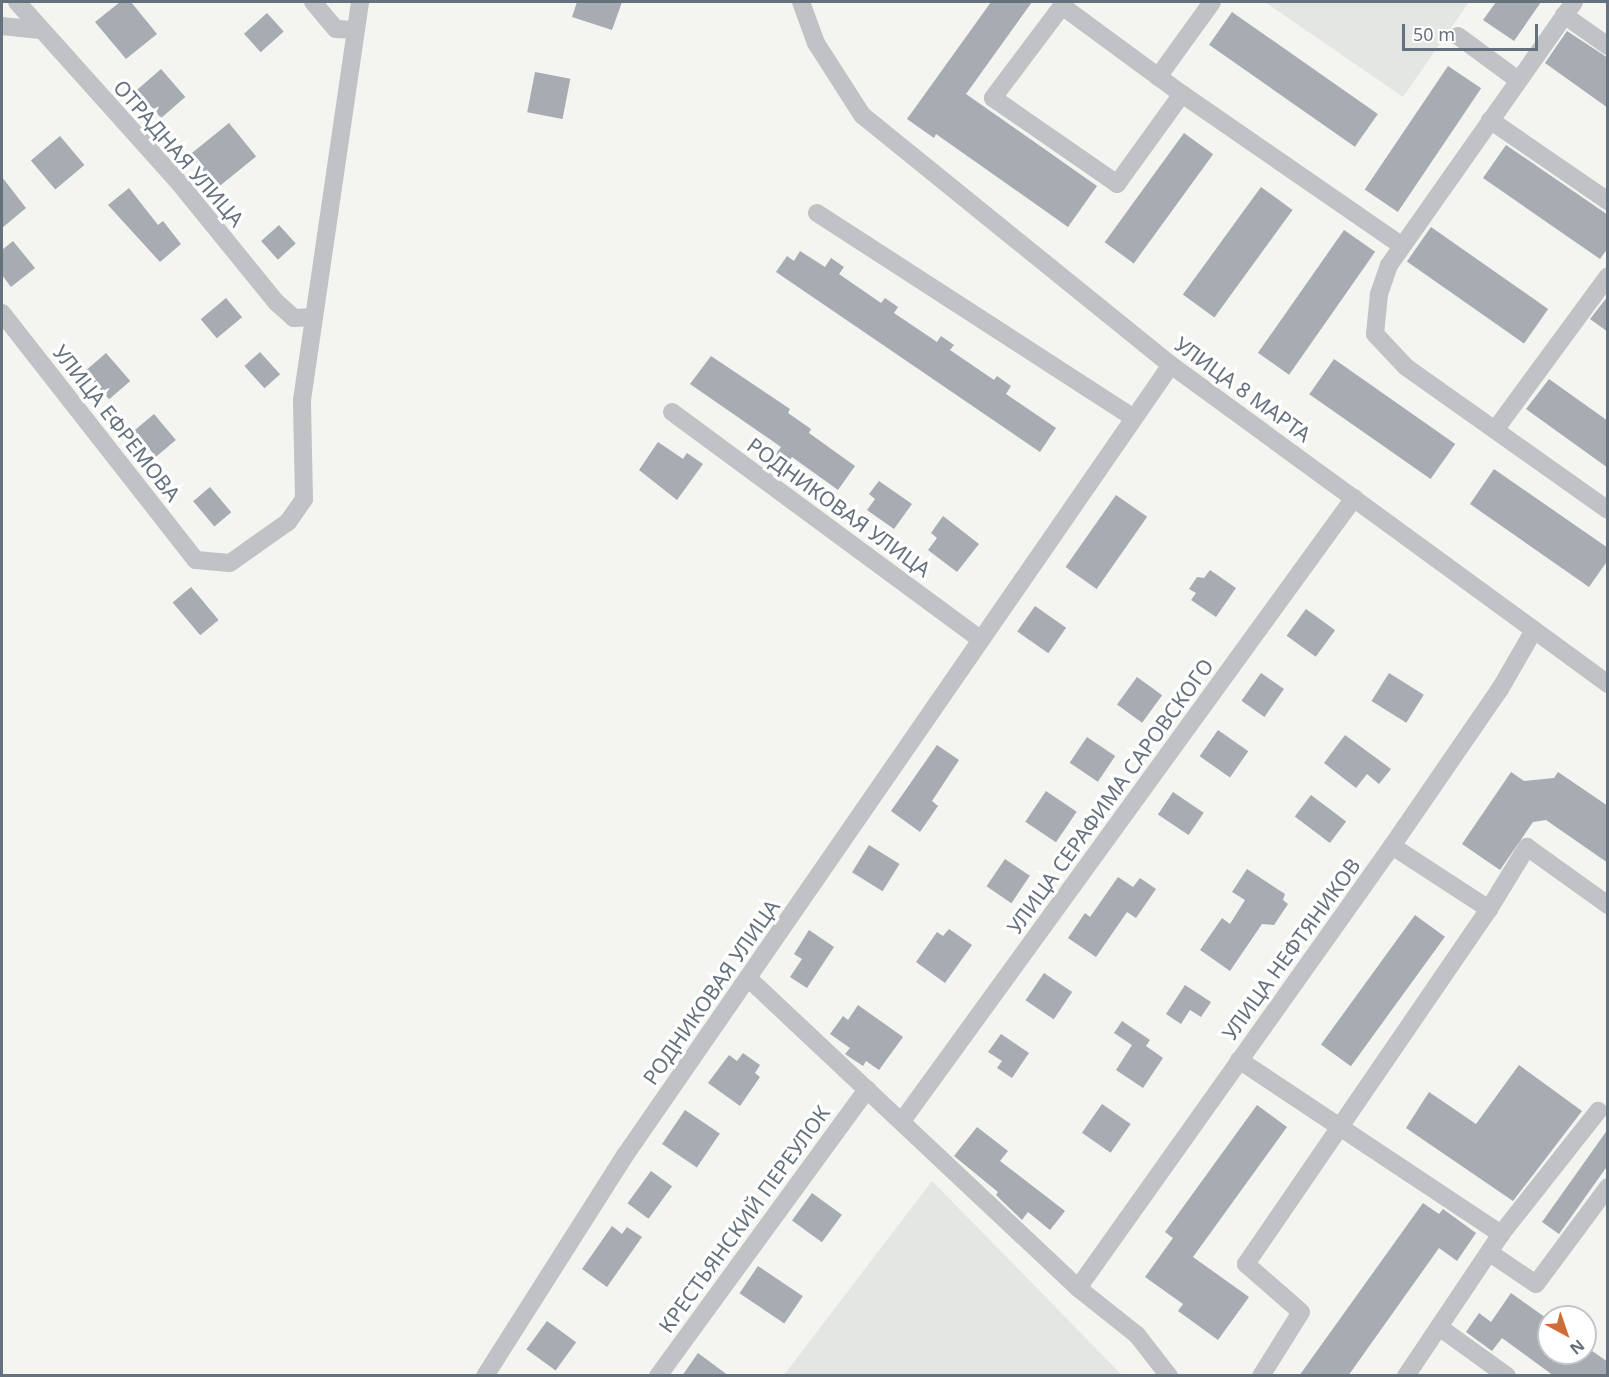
<!DOCTYPE html>
<html>
<head>
<meta charset="utf-8">
<style>
	body { margin:0 }
	#map { position:relative; width:1609px; height:1377px; overflow:hidden; background:#f4f4f1; font-family:"Noto Sans",sans-serif }
	div>[style] { position:absolute }
	[style*='--x'] { left:calc(var(--x)*1px); top:calc(var(--y)*1px); width:calc(var(--w)*1px); rotate:calc(var(--a)*1deg) }
	.built>* { inset:0; background:#e4e6e4 }
	.building>* { inset:0; background:#a6acb2; transform-origin:0 0 }
	.minor>* { height:18px; margin:-9px; padding:0 9px; transform-origin:9px; border-radius:9px; background:#c0c2c5 }
	span { translate:-50% -50%; white-space:nowrap; text-align:center; line-height:1.15; -webkit-text-stroke:6px #fff; paint-order:stroke }
	.street-label { font-size:21px; color:#66717e }
	.frame { position:absolute; inset:0; border:3px solid #66717e; pointer-events:none }
	.north { position:absolute; left:1537px; top:1305px; width:60px; height:60px; box-sizing:border-box; background:#fff; border:2px solid #c2c6cb; border-radius:50%; rotate:140deg; font-size:16px; font-weight:700; line-height:24px; text-align:center; color:#66717e }
	.north::after { content:''; display:block; margin:auto; width:21px; height:27px; background:#ce6d37; clip-path:polygon(50% 0,100% 100%,50% 72%,0 100%) }
	.scale { position:absolute; left:1402px; top:24px; width:136px; height:27px; box-sizing:border-box; border:3px solid #66717e; border-top:0; padding-left:8px; font-size:18px; line-height:21px; white-space:nowrap; color:#66717e; -webkit-text-stroke:4px #fff; paint-order:stroke }
</style>
</head>
<body>
<div id="map">
	<div class="built">
		<div style="clip-path:polygon(1265px 2px,1469px 2px,1403px 97px)"></div>
		<div style="clip-path:polygon(932px 1181px,1122px 1375px,784px 1375px)"></div>
	</div>
	<div class="building">
		<div style="clip-path:polygon(120px 2px,131px 2px,157px 34px,126px 59px,95px 22px)"></div>
		<div style="clip-path:polygon(577px 2px,622px 2px,612px 30px,572px 17px)"></div>
		<div style="clip-path:polygon(991px 2px,1032px 2px,966px 94px,1097px 186px,1068px 227px,936px 134px,934px 138px,907px 119px)"></div>
		<div style="clip-path:polygon(1496px 2px,1541px 2px,1514px 41px,1483px 20px)"></div>
		<div style="left:1232px;top:12px;width:178px;height:40px;rotate:35deg"></div>
		<div style="left:267px;top:13px;width:25px;height:31px;rotate:48deg"></div>
		<div style="clip-path:polygon(1567px 31px,1608px 58px,1608px 108px,1545px 63px)"></div>
		<div style="left:1448px;top:66px;width:40px;height:149px;rotate:34deg"></div>
		<div style="left:161px;top:69px;width:37px;height:32px;rotate:49deg"></div>
		<div style="left:535px;top:72px;width:36px;height:41px;rotate:11deg"></div>
		<div style="left:229px;top:123px;width:43px;height:50px;rotate:51deg"></div>
		<div style="left:1184px;top:133px;width:36px;height:135px;rotate:36deg"></div>
		<div style="left:60px;top:136px;width:38px;height:38px;rotate:50deg"></div>
		<div style="clip-path:polygon(1506px 145px,1608px 215px,1608px 248px,1600px 259px,1483px 178px)"></div>
		<div style="clip-path:polygon(2px 177px,26px 208px,2px 228px)"></div>
		<div style="left:1261px;top:187px;width:39px;height:133px;rotate:36deg"></div>
		<div style="clip-path:polygon(129px 188px,158px 225px,163px 221px,181px 244px,160px 262px,108px 205px)"></div>
		<div style="left:279px;top:225px;width:25px;height:24px;rotate:48deg"></div>
		<div style="left:1431px;top:227px;width:143px;height:42px;rotate:35deg"></div>
		<div style="left:1344px;top:230px;width:38px;height:150px;rotate:35deg"></div>
		<div style="clip-path:polygon(13px 241px,35px 268px,11px 287px,2px 275px,2px 250px)"></div>
		<div style="clip-path:polygon(800px 251px,825px 267px,831px 258px,844px 267px,839px 274px,881px 303px,885px 298px,898px 307px,894px 313px,937px 342px,941px 336px,954px 345px,950px 350px,994px 380px,997px 376px,1011px 386px,1006px 394px,1056px 428px,1040px 452px,776px 272px,787px 256px,794px 261px)"></div>
		<div style="clip-path:polygon(1608px 296px,1608px 332px,1590px 319px)"></div>
		<div style="left:226px;top:298px;width:25px;height:33px;rotate:50deg"></div>
		<div style="left:260px;top:352px;width:30px;height:21px;rotate:48deg"></div>
		<div style="left:106px;top:353px;width:37px;height:28px;rotate:49deg"></div>
		<div style="clip-path:polygon(711px 356px,790px 409px,788px 413px,811px 429px,809px 433px,855px 466px,838px 490px,792px 457px,788px 463px,775px 455px,781px 447px,690px 384px)"></div>
		<div style="left:1334px;top:359px;width:148px;height:43px;rotate:35deg"></div>
		<div style="clip-path:polygon(1549px 379px,1608px 421px,1608px 468px,1526px 409px)"></div>
		<div style="left:154px;top:414px;width:34px;height:26px;rotate:50deg"></div>
		<div style="clip-path:polygon(658px 442px,683px 459px,687px 453px,703px 464px,677px 500px,639px 470px)"></div>
		<div style="clip-path:polygon(1494px 469px,1608px 548px,1608px 560px,1589px 587px,1470px 504px)"></div>
		<div style="clip-path:polygon(879px 481px,912px 504px,894px 529px,867px 510px,875px 499px,869px 494px)"></div>
		<div style="left:210px;top:487px;width:33px;height:22px;rotate:50deg"></div>
		<div style="left:1116px;top:495px;width:38px;height:88px;rotate:35deg"></div>
		<div style="clip-path:polygon(943px 516px,979px 544px,957px 572px,928px 550px,937px 538px,931px 533px)"></div>
		<div style="clip-path:polygon(1210px 570px,1236px 588px,1216px 617px,1191px 600px,1196px 593px,1189px 589px,1197px 577px,1204px 578px)"></div>
		<div style="left:191px;top:587px;width:43px;height:24px;rotate:50deg"></div>
		<div style="left:1035px;top:606px;width:38px;height:31px;rotate:35deg"></div>
		<div style="left:1306px;top:609px;width:36px;height:33px;rotate:36deg"></div>
		<div style="left:1261px;top:673px;width:28px;height:34px;rotate:35deg"></div>
		<div style="left:1389px;top:673px;width:41px;height:33px;rotate:32deg"></div>
		<div style="left:1137px;top:677px;width:31px;height:34px;rotate:36deg"></div>
		<div style="left:1218px;top:730px;width:37px;height:32px;rotate:35deg"></div>
		<div style="clip-path:polygon(1345px 735px,1391px 769px,1379px 784px,1367px 774px,1356px 788px,1324px 763px)"></div>
		<div style="left:1087px;top:737px;width:34px;height:31px;rotate:34deg"></div>
		<div style="clip-path:polygon(937px 745px,959px 760px,932px 801px,938px 806px,920px 832px,891px 811px)"></div>
		<div style="clip-path:polygon(1511px 772px,1524px 781px,1554px 778px,1558px 772px,1608px 806px,1608px 863px,1546px 820px,1533px 822px,1500px 870px,1462px 844px)"></div>
		<div style="left:1046px;top:791px;width:37px;height:37px;rotate:34deg"></div>
		<div style="left:1173px;top:792px;width:37px;height:27px;rotate:34deg"></div>
		<div style="left:1311px;top:795px;width:44px;height:27px;rotate:37deg"></div>
		<div style="left:869px;top:845px;width:36px;height:32px;rotate:32deg"></div>
		<div style="left:1005px;top:859px;width:30px;height:33px;rotate:34deg"></div>
		<div style="clip-path:polygon(1247px 869px,1285px 894px,1283px 900px,1288px 904px,1274px 925px,1262px 924px,1230px 971px,1200px 950px,1222px 918px,1230px 924px,1245px 900px,1232px 892px)"></div>
		<div style="clip-path:polygon(1118px 877px,1133px 887px,1140px 878px,1156px 889px,1136px 918px,1127px 912px,1096px 957px,1068px 938px,1085px 913px,1090px 917px)"></div>
		<div style="left:1415px;top:915px;width:37px;height:160px;rotate:36deg"></div>
		<div style="clip-path:polygon(949px 929px,972px 945px,945px 983px,916px 962px,937px 932px,943px 936px)"></div>
		<div style="clip-path:polygon(809px 930px,834px 947px,807px 988px,790px 977px,802px 959px,794px 954px)"></div>
		<div style="left:1044px;top:973px;width:34px;height:33px;rotate:34deg"></div>
		<div style="clip-path:polygon(1185px 985px,1211px 1002px,1201px 1017px,1190px 1010px,1181px 1024px,1166px 1014px)"></div>
		<div style="clip-path:polygon(858px 1005px,903px 1037px,879px 1070px,866px 1061px,863px 1066px,845px 1054px,850px 1048px,830px 1034px,843px 1016px,848px 1020px)"></div>
		<div style="clip-path:polygon(1122px 1021px,1150px 1040px,1146px 1046px,1163px 1058px,1143px 1088px,1116px 1070px,1132px 1045px,1114px 1033px)"></div>
		<div style="clip-path:polygon(1001px 1034px,1029px 1053px,1012px 1078px,997px 1068px,1002px 1061px,988px 1052px)"></div>
		<div style="clip-path:polygon(743px 1053px,760px 1065px,755px 1073px,760px 1077px,740px 1106px,708px 1083px,729px 1055px,737px 1061px)"></div>
		<div style="clip-path:polygon(1519px 1065px,1582px 1111px,1513px 1201px,1406px 1128px,1429px 1092px,1476px 1124px)"></div>
		<div style="left:1102px;top:1104px;width:35px;height:35px;rotate:35deg"></div>
		<div style="clip-path:polygon(1257px 1105px,1287px 1127px,1193px 1257px,1249px 1297px,1218px 1340px,1178px 1311px,1183px 1304px,1145px 1277px,1173px 1238px,1165px 1232px)"></div>
		<div style="left:685px;top:1110px;width:42px;height:41px;rotate:34deg"></div>
		<div style="clip-path:polygon(977px 1127px,1008px 1151px,1000px 1161px,1065px 1211px,1050px 1230px,1028px 1212px,1022px 1220px,996px 1195px,998px 1192px,954px 1156px)"></div>
		<div style="clip-path:polygon(1608px 1129px,1608px 1165px,1559px 1234px,1542px 1222px)"></div>
		<div style="left:651px;top:1171px;width:26px;height:40px;rotate:36deg"></div>
		<div style="left:812px;top:1193px;width:37px;height:34px;rotate:36deg"></div>
		<div style="clip-path:polygon(1423px 1203px,1439px 1214px,1443px 1209px,1476px 1233px,1457px 1261px,1439px 1248px,1348px 1376px,1299px 1376px)"></div>
		<div style="clip-path:polygon(612px 1226px,622px 1234px,627px 1227px,642px 1237px,607px 1287px,582px 1269px)"></div>
		<div style="left:758px;top:1266px;width:54px;height:33px;rotate:34deg"></div>
		<div style="clip-path:polygon(1511px 1293px,1549px 1320px,1549px 1353px,1585px 1353px,1585px 1346px,1608px 1362px,1608px 1376px,1554px 1376px,1502px 1338px,1492px 1351px,1466px 1332px,1479px 1313px,1491px 1322px)"></div>
		<div style="left:547px;top:1321px;width:36px;height:35px;rotate:36deg"></div>
		<div style="clip-path:polygon(698px 1353px,729px 1376px,682px 1376px)"></div>
	</div>
	<div class="minor">
		<div style="--x:17;--y:2;--w:238;--a:48.1"></div>
		<div style="--x:176;--y:179;--w:159;--a:50.9"></div>
		<div style="--x:276;--y:302;--w:24;--a:42"></div>
		<div style="--x:294;--y:318;--w:20;--a:-3"></div>
		<div style="--x:313;--y:2;--w:35;--a:50"></div>
		<div style="--x:336;--y:29;--w:19;--a:3"></div>
		<div style="--x:801;--y:2;--w:44;--a:69.9"></div>
		<div style="--x:816;--y:43;--w:85;--a:57.4"></div>
		<div style="--x:862;--y:115;--w:397;--a:39"></div>
		<div style="--x:1171;--y:365;--w:541;--a:36.13"></div>
		<div style="--x:1065;--y:2;--w:120;--a:126.9"></div>
		<div style="--x:993;--y:98;--w:151;--a:34.7"></div>
		<div style="--x:1117;--y:184;--w:111;--a:-54.2"></div>
		<div style="--x:1574;--y:2;--w:322;--a:125.1"></div>
		<div style="--x:1389;--y:265;--w:31;--a:109"></div>
		<div style="--x:1379;--y:294;--w:40;--a:95.7"></div>
		<div style="--x:1375;--y:334;--w:45;--a:46.8"></div>
		<div style="--x:1406;--y:367;--w:247;--a:35.3"></div>
		<div style="--x:1062;--y:6;--w:149;--a:36.3"></div>
		<div style="--x:1182;--y:94;--w:266;--a:34.6"></div>
		<div style="--x:1564;--y:15;--w:54;--a:35.2"></div>
		<div style="--x:2;--y:26;--w:38;--a:6"></div>
		<div style="--x:1458;--y:36;--w:74;--a:36.3"></div>
		<div style="--x:1158;--y:77;--w:92;--a:-54.2"></div>
		<div style="--x:1490;--y:120;--w:143;--a:34.5"></div>
		<div style="--x:817;--y:213;--w:375;--a:32.9"></div>
		<div style="--x:2;--y:313;--w:314;--a:51.9"></div>
		<div style="--x:196;--y:560;--w:34;--a:5"></div>
		<div style="--x:230;--y:563;--w:71;--a:-35.3"></div>
		<div style="--x:288;--y:522;--w:28;--a:-55"></div>
		<div style="--x:304;--y:499;--w:99;--a:-91.2"></div>
		<div style="--x:302;--y:400;--w:402;--a:-81.7"></div>
		<div style="--x:672;--y:412;--w:383;--a:36.4"></div>
		<div style="--x:1495;--y:430;--w:191;--a:-53.7"></div>
		<div style="--x:1392;--y:846;--w:116;--a:33"></div>
		<div style="--x:1489;--y:909;--w:73;--a:-58.5"></div>
		<div style="--x:1527;--y:847;--w:100;--a:35.6"></div>
		<div style="--x:748;--y:978;--w:453;--a:43.2"></div>
		<div style="--x:1078;--y:1288;--w:75;--a:38.5"></div>
		<div style="--x:1137;--y:1335;--w:52;--a:52"></div>
		<div style="--x:1239;--y:1060;--w:315;--a:33.6"></div>
		<div style="--x:902;--y:1121;--w:770;--a:-54.04"></div>
		<div style="--x:1490;--y:1253;--w:55;--a:34"></div>
		<div style="--x:1536;--y:1284;--w:121;--a:-53.4"></div>
		<div style="--x:1078;--y:1288;--w:542;--a:-54.61"></div>
		<div style="--x:1392;--y:846;--w:191;--a:-55.5"></div>
		<div style="--x:1500;--y:689;--w:68;--a:-60"></div>
		<div style="--x:1439;--y:1327;--w:84;--a:35.8"></div>
		<div style="--x:485;--y:1376;--w:263;--a:-57.6"></div>
		<div style="--x:626;--y:1154;--w:959;--a:-55.37"></div>
		<div style="--x:658;--y:1376;--w:355;--a:-53.9"></div>
		<div style="--x:1261;--y:1376;--w:75;--a:-58"></div>
		<div style="--x:1301;--y:1312;--w:73;--a:-138.9"></div>
		<div style="--x:1246;--y:1264;--w:430;--a:-55.6"></div>
		<div style="--x:1406;--y:1376;--w:171;--a:-56.2"></div>
		<div style="--x:1501;--y:1234;--w:157;--a:-51.7"></div>
	</div>
	<div class="street-label">
		<span style="left:179px;top:153px;rotate:49deg">ОТРАДНАЯ УЛИЦА</span>
		<span style="left:1243px;top:389px;rotate:36deg">УЛИЦА 8 МАРТА</span>
		<span style="left:117px;top:423px;rotate:52deg">УЛИЦА ЕФРЕМОВА</span>
		<span style="left:839px;top:507px;rotate:36deg">РОДНИКОВАЯ УЛИЦА</span>
		<span style="left:1110px;top:796px;rotate:-54deg">УЛИЦА СЕРАФИМА САРОВСКОГО</span>
		<span style="left:1291px;top:949px;rotate:-54deg">УЛИЦА НЕФТЯНИКОВ</span>
		<span style="left:711px;top:992px;rotate:-55deg">РОДНИКОВАЯ УЛИЦА</span>
		<span style="left:744px;top:1219px;rotate:-54deg">КРЕСТЬЯНСКИЙ ПЕРЕУЛОК</span>
	</div>
	<div class="frame"></div>
	<div class="north">N</div>
	<div class="scale">50 m</div>
</div>
</body>
</html>
